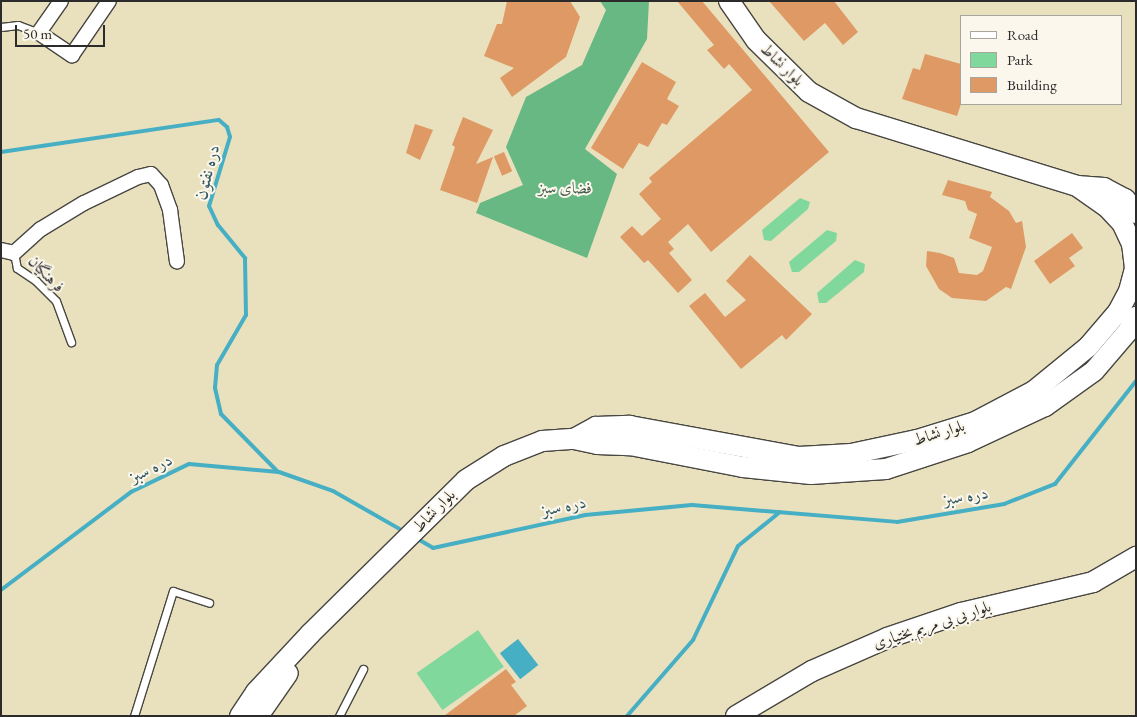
<!DOCTYPE html>
<html>
<head>
<meta charset="utf-8">
<style>
	body { margin:0 }
	#map { position:relative; width:1137px; height:717px; overflow:hidden; background:#e9e1be; font-family:"EB Garamond",Amiri,serif }
	div>[style] { position:absolute }
	[style*='--x'] { left:calc(var(--x)*1px); top:calc(var(--y)*1px); width:calc(var(--w)*1px); rotate:calc(var(--a)*1deg) }
	.green>* { inset:0; background:#81d89d; transform-origin:0 0 }
	.forest>* { inset:0; background:#68b884 }
	.water>* { inset:0; background:#46afc4; transform-origin:0 0 }
	.stream>* { height:4px; margin:-2px; padding:0 2px; transform-origin:2px; border-radius:2px; background:#46afc4 }
	.building>* { inset:0; background:#de9965; transform-origin:0 0 }
	.roads { filter:drop-shadow(1px 0 #484641) drop-shadow(-1px 0 #484641) drop-shadow(0 1px #484641) drop-shadow(0 -1px #484641) }
	.lane>* { height:7px; margin:-3.5px; padding:0 3.5px; transform-origin:3.5px; border-radius:3.5px; background:#fff }
	.street>* { height:14px; margin:-7px; padding:0 7px; transform-origin:7px; border-radius:7px; background:#fff }
	.secondary>* { height:20px; margin:-10px; padding:0 10px; transform-origin:10px; border-radius:10px; background:#fff }
	span { translate:-50% -50%; white-space:nowrap; text-align:center; line-height:1.15; -webkit-text-stroke:4px #fbf7ec; paint-order:stroke }
	.street-label { font-size:16px; color:#2b2b2b }
	.park-label { font-size:16px; color:#455f4d }
	.water-label { font-size:18px; color:#345961; font-style:italic }
	.frame { position:absolute; inset:0; border:2px solid #2b2b2b; pointer-events:none }
	.legend { position:absolute; left:960px; top:15px; width:162px; height:90px; box-sizing:border-box; background:#fbf7ec; border:1px solid #a8a59f; margin:0; padding:6px 9px; list-style:none; font-size:15px; color:#2b2b2b }
	.legend li { display:flex; align-items:center; gap:10px; height:25px }
	.legend b { width:25px; border:1px solid #a8a59f }
	.scale { position:absolute; left:15px; top:25px; width:90px; height:22px; box-sizing:border-box; border:2px solid #2b2b2b; border-top:0; padding-left:6px; font-size:15px; line-height:18px; white-space:nowrap; color:#2b2b2b; -webkit-text-stroke:4px #fbf7ec; paint-order:stroke }
</style>
</head>
<body>
<div id="map">
	<div class="green">
		<div style="clip-path:polygon(800px 198px,810px 202px,808px 209px,771px 241px,764px 240px,762px 230px)"></div>
		<div style="clip-path:polygon(827px 230px,837px 233px,836px 241px,799px 272px,792px 272px,789px 262px)"></div>
		<div style="clip-path:polygon(855px 260px,865px 264px,864px 272px,826px 303px,819px 303px,817px 293px)"></div>
		<div style="left:478px;top:630px;width:45px;height:75px;rotate:55deg"></div>
	</div>
	<div class="forest">
		<div style="clip-path:polygon(600px 1px,649px 1px,647px 39px,585px 149px,617px 174px,587px 258px,476px 213px,480px 203px,523px 185px,506px 147px,526px 97px,582px 65px,606px 10px)"></div>
	</div>
	<div class="water">
		<div style="left:518px;top:639px;width:33px;height:23px;rotate:52deg"></div>
	</div>
	<div class="stream">
		<div style="--x:1;--y:152;--w:220;--a:-8.4"></div>
		<div style="--x:219;--y:120;--w:11;--a:41"></div>
		<div style="--x:227;--y:127;--w:10;--a:73"></div>
		<div style="--x:230;--y:137;--w:72;--a:106.9"></div>
		<div style="--x:209;--y:206;--w:21;--a:65"></div>
		<div style="--x:218;--y:225;--w:43;--a:50.7"></div>
		<div style="--x:245;--y:258;--w:57;--a:89"></div>
		<div style="--x:246;--y:315;--w:58;--a:120.1"></div>
		<div style="--x:217;--y:365;--w:23;--a:95"></div>
		<div style="--x:215;--y:388;--w:27;--a:77"></div>
		<div style="--x:221;--y:414;--w:81;--a:45.5"></div>
		<div style="--x:416;--y:538;--w:20;--a:30"></div>
		<div style="--x:433;--y:548;--w:156;--a:-12.2"></div>
		<div style="--x:585;--y:515;--w:107;--a:-5.3"></div>
		<div style="--x:692;--y:505;--w:206;--a:4.7"></div>
		<div style="--x:897;--y:522;--w:109;--a:-9.5"></div>
		<div style="--x:1004;--y:504;--w:55;--a:-21.4"></div>
		<div style="--x:1055;--y:484;--w:131;--a:-51.8"></div>
		<div style="--x:1;--y:590;--w:163;--a:-37"></div>
		<div style="--x:131;--y:492;--w:64;--a:-25.8"></div>
		<div style="--x:189;--y:464;--w:90;--a:5.1"></div>
		<div style="--x:279;--y:472;--w:57;--a:19.4"></div>
		<div style="--x:333;--y:491;--w:83;--a:29.7"></div>
		<div style="--x:627;--y:716;--w:101;--a:-49"></div>
		<div style="--x:693;--y:640;--w:104;--a:-64.4"></div>
		<div style="--x:738;--y:546;--w:54;--a:-39"></div>
	</div>
	<div class="building">
		<div style="clip-path:polygon(507px 1px,570px 1px,580px 17px,566px 57px,512px 97px,500px 78px,514px 68px,484px 56px,497px 24px,502px 24px)"></div>
		<div style="clip-path:polygon(677px 1px,702px 1px,829px 152px,711px 252px,688px 224px,668px 242px,674px 249px,669px 253px,692px 280px,678px 293px,648px 260px,644px 263px,620px 237px,632px 226px,642px 236px,661px 219px,639px 194px,652px 182px,649px 178px,752px 90px,729px 64px,724px 69px,707px 50px,714px 45px)"></div>
		<div style="clip-path:polygon(769px 1px,834px 1px,858px 32px,843px 45px,825px 23px,804px 41px)"></div>
		<div style="clip-path:polygon(925px 54px,961px 64px,961px 104px,957px 116px,902px 99px,913px 68px,920px 70px)"></div>
		<div style="clip-path:polygon(642px 62px,676px 82px,667px 99px,679px 106px,667px 125px,662px 123px,648px 147px,639px 143px,623px 169px,591px 148px)"></div>
		<div style="clip-path:polygon(463px 117px,493px 130px,476px 164px,493px 157px,477px 203px,440px 190px,455px 147px,452px 145px)"></div>
		<div style="clip-path:polygon(415px 124px,433px 130px,420px 160px,406px 153px)"></div>
		<div style="left:504px;top:152px;width:21px;height:11px;rotate:67deg"></div>
		<div style="clip-path:polygon(948px 180px,992px 192px,990px 197px,1009px 211px,1016px 223px,1022px 221px,1026px 247px,1011px 289px,1006px 287px,986px 301px,952px 298px,939px 289px,926px 266px,927px 251px,940px 253px,954px 258px,959px 273px,977px 275px,983px 271px,992px 247px,969px 238px,977px 214px,968px 210px,965px 201px,942px 195px)"></div>
		<div style="clip-path:polygon(1072px 233px,1083px 248px,1069px 258px,1075px 266px,1050px 284px,1034px 261px)"></div>
		<div style="clip-path:polygon(750px 255px,812px 314px,786px 340px,782px 335px,741px 369px,689px 306px,705px 293px,725px 317px,746px 300px,726px 281px)"></div>
		<div style="clip-path:polygon(506px 669px,516px 682px,511px 685px,527px 706px,514px 716px,444px 716px)"></div>
	</div>
	<div class="roads">
		<div class="lane">
			<div style="--x:1;--y:27;--w:17;--a:-7"></div>
			<div style="--x:18;--y:25;--w:22;--a:21"></div>
			<div style="--x:14;--y:253;--w:15;--a:79"></div>
			<div style="--x:17;--y:268;--w:23;--a:34"></div>
			<div style="--x:36;--y:281;--w:28;--a:45"></div>
			<div style="--x:56;--y:301;--w:44;--a:69.9"></div>
			<div style="--x:134;--y:716;--w:131;--a:-72.7"></div>
			<div style="--x:173;--y:591;--w:38;--a:18"></div>
			<div style="--x:339;--y:716;--w:53;--a:-62.9"></div>
		</div>
		<div class="street">
			<div style="--x:61;--y:1;--w:39;--a:125"></div>
			<div style="--x:39;--y:33;--w:40;--a:34"></div>
			<div style="--x:72;--y:55;--w:65;--a:-55.6"></div>
			<div style="--x:1;--y:250;--w:13;--a:13"></div>
			<div style="--x:14;--y:253;--w:36;--a:-42"></div>
			<div style="--x:41;--y:229;--w:50;--a:-31.2"></div>
			<div style="--x:84;--y:203;--w:60;--a:-25.7"></div>
			<div style="--x:138;--y:177;--w:13;--a:-13"></div>
			<div style="--x:151;--y:174;--w:15;--a:48"></div>
			<div style="--x:161;--y:185;--w:27;--a:70"></div>
			<div style="--x:170;--y:210;--w:52;--a:82.3"></div>
		</div>
		<div class="secondary">
			<div style="--x:729;--y:1;--w:47;--a:55.3"></div>
			<div style="--x:756;--y:40;--w:74;--a:44.5"></div>
			<div style="--x:809;--y:92;--w:54;--a:29"></div>
			<div style="--x:856;--y:118;--w:231;--a:17.1"></div>
			<div style="--x:1077;--y:186;--w:27;--a:4"></div>
			<div style="--x:1104;--y:188;--w:24;--a:28"></div>
			<div style="--x:1125;--y:199;--w:18;--a:52"></div>
			<div style="--x:574;--y:439;--w:25;--a:-29"></div>
			<div style="--x:596;--y:427;--w:34;--a:-2"></div>
			<div style="--x:630;--y:426;--w:172;--a:10.4"></div>
			<div style="--x:799;--y:457;--w:52;--a:-3.3"></div>
			<div style="--x:851;--y:454;--w:67;--a:-12"></div>
			<div style="--x:917;--y:440;--w:61;--a:-17.2"></div>
			<div style="--x:975;--y:422;--w:67;--a:-27.7"></div>
			<div style="--x:1034;--y:391;--w:70;--a:-39.2"></div>
			<div style="--x:1088;--y:347;--w:46;--a:-49.4"></div>
			<div style="--x:1118;--y:312;--w:24;--a:-62"></div>
			<div style="--x:1129;--y:291;--w:24;--a:-75"></div>
			<div style="--x:1135;--y:268;--w:24;--a:-97"></div>
			<div style="--x:1132;--y:244;--w:23;--a:-115"></div>
			<div style="--x:1122;--y:223;--w:22;--a:-133"></div>
			<div style="--x:1107;--y:207;--w:37;--a:-145"></div>
			<div style="--x:240;--y:716;--w:29;--a:-56"></div>
			<div style="--x:256;--y:692;--w:79;--a:-47"></div>
			<div style="--x:310;--y:634;--w:219;--a:-44.6"></div>
			<div style="--x:466;--y:480;--w:45;--a:-32.3"></div>
			<div style="--x:504;--y:456;--w:41;--a:-21.5"></div>
			<div style="--x:542;--y:441;--w:32;--a:-4"></div>
			<div style="--x:574;--y:439;--w:24;--a:12"></div>
			<div style="--x:597;--y:444;--w:33;--a:2"></div>
			<div style="--x:630;--y:445;--w:115;--a:11"></div>
			<div style="--x:743;--y:467;--w:68;--a:5.9"></div>
			<div style="--x:811;--y:474;--w:75;--a:-3.8"></div>
			<div style="--x:886;--y:469;--w:86;--a:-18.2"></div>
			<div style="--x:968;--y:442;--w:85;--a:-25.1"></div>
			<div style="--x:1045;--y:406;--w:60;--a:-35.5"></div>
			<div style="--x:1094;--y:371;--w:54;--a:-49.5"></div>
			<div style="--x:1129;--y:330;--w:15;--a:-62"></div>
			<div style="--x:258;--y:716;--w:52;--a:-55.1"></div>
			<div style="--x:736;--y:716;--w:88;--a:-30.6"></div>
			<div style="--x:812;--y:671;--w:82;--a:-23.7"></div>
			<div style="--x:887;--y:638;--w:78;--a:-18.7"></div>
			<div style="--x:961;--y:613;--w:136;--a:-13.2"></div>
			<div style="--x:1093;--y:582;--w:50;--a:-30.2"></div>
		</div>
	</div>
	<div class="street-label">
		<span style="left:782px;top:65px;rotate:44deg">بلوار نشاط</span>
		<span style="left:46px;top:274px;rotate:45deg">فرهنگیان</span>
		<span style="left:939px;top:433px;rotate:-17deg">بلوار نشاط</span>
		<span style="left:434px;top:511px;rotate:-45deg">بلوار نشاط</span>
		<span style="left:932px;top:625px;rotate:-18deg">بلوار بی بی مریم بختیاری</span>
	</div>
	<div class="park-label">
		<span style="left:565px;top:188px">فضای سبز</span>
	</div>
	<div class="water-label">
		<span style="left:207px;top:172px;rotate:-76deg">دره نفتون</span>
		<span style="left:151px;top:468px;rotate:-26deg">دره سبز</span>
		<span style="left:966px;top:496px;rotate:-9deg">دره سبز</span>
		<span style="left:564px;top:506px;rotate:-11deg">دره سبز</span>
	</div>
	<div class="frame"></div>
	<ul class="legend">
	<li><b style="height:6px;background:#fff"></b>Road</li>
	<li><b style="height:14px;background:#81d89d"></b>Park</li>
	<li><b style="height:14px;background:#de9965"></b>Building</li>
	</ul>
	<div class="scale">50 m</div>
</div>
</body>
</html>
